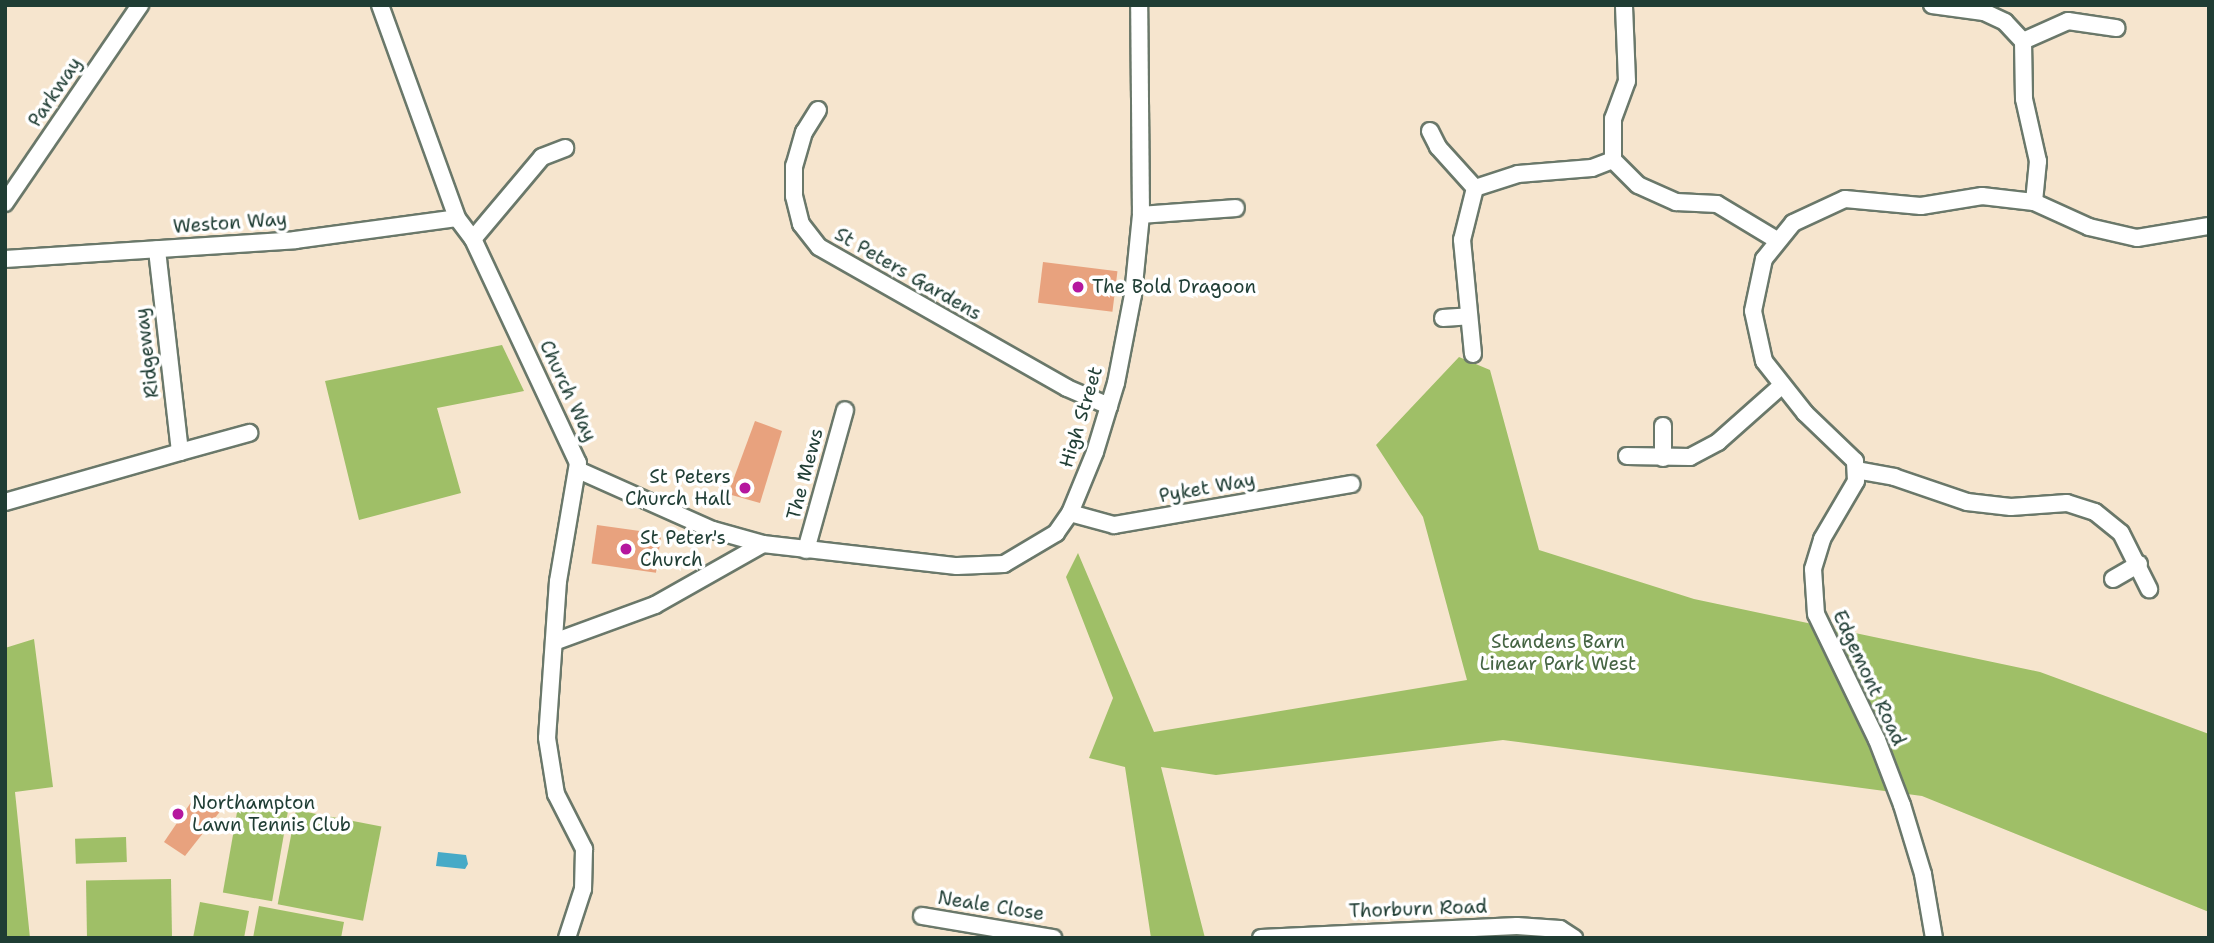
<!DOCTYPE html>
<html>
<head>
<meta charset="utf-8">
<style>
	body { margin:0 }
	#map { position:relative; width:2214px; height:943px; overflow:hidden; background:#f6e5ce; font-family:"Shantell Sans",sans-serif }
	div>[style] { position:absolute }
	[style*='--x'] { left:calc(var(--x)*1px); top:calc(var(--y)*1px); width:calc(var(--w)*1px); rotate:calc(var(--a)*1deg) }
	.green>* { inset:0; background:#9fbf67; transform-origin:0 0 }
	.water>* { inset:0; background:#47aac7 }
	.building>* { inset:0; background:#e8a27e; transform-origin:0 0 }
	.roads { filter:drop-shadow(2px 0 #6a786a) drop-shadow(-2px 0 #6a786a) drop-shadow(0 2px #6a786a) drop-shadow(0 -2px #6a786a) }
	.street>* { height:16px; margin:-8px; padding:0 8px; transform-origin:8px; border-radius:8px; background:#fff }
	.dots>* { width:19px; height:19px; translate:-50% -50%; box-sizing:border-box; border:4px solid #fff; border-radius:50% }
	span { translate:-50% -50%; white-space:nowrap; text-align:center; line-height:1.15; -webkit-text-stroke:7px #fff; paint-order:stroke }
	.street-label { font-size:19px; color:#1f3d34 }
	.poi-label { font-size:19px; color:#1f3d34 }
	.left { translate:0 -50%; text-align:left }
	.right { translate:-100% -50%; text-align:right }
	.park-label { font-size:19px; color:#456443 }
	.frame { position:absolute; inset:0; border:7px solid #1f3d34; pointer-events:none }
</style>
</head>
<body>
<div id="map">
	<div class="green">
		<div style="clip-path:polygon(502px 345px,524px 391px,437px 408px,461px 493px,359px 520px,325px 381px)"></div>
		<div style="clip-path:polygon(1459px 357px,1490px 370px,1539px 550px,1694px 599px,2040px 672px,2209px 734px,2209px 912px,1922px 796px,1503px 740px,1216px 775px,1161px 767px,1205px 938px,1151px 938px,1125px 767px,1089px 758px,1113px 698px,1066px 577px,1078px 553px,1154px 732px,1467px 680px,1423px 517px,1376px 445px)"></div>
		<div style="clip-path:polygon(34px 639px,53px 787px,15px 792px,30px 938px,5px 938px,5px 648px)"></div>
		<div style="left:239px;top:801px;width:50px;height:93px;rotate:10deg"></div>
		<div style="left:296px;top:810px;width:87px;height:96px;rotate:11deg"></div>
		<div style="left:126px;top:837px;width:25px;height:51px;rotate:88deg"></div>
		<div style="left:171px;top:879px;width:59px;height:85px;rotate:89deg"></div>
		<div style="clip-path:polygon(200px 902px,249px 911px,244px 938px,193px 938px)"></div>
		<div style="clip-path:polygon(259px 906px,344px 922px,341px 938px,253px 938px)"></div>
	</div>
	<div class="water">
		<div style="clip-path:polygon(438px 852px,466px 855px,468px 864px,465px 869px,436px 866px)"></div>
	</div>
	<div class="building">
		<div style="left:1043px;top:262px;width:75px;height:41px;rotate:7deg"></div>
		<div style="clip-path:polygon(755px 421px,782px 431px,760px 503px,728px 494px)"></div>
		<div style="left:597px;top:525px;width:65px;height:39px;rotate:8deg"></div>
		<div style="clip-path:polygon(198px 792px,222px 809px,185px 856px,164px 842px)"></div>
	</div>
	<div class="roads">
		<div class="street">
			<div style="--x:380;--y:5;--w:226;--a:70.1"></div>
			<div style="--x:457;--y:218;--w:26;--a:53"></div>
			<div style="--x:473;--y:239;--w:247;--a:64.9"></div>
			<div style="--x:578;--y:463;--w:120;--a:99.6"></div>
			<div style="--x:558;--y:581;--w:157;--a:94"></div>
			<div style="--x:547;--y:738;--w:57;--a:80.9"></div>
			<div style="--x:556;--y:794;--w:62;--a:63"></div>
			<div style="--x:584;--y:849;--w:40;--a:91.4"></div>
			<div style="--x:583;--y:889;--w:52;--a:108.1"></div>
			<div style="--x:1932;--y:5;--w:52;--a:7.7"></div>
			<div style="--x:1984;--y:12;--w:23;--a:25"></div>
			<div style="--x:2005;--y:22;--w:26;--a:47"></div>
			<div style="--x:2023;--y:41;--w:58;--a:89"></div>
			<div style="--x:2024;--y:99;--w:64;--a:77.3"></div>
			<div style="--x:2038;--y:161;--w:41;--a:95.6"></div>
			<div style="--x:2023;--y:41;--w:49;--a:-24"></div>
			<div style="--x:2068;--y:21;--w:49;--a:8.3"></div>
			<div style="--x:818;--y:110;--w:26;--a:122"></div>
			<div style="--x:804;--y:132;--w:35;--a:106"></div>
			<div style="--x:794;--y:166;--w:30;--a:90"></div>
			<div style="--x:794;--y:196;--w:29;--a:76"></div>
			<div style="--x:801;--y:224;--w:29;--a:52"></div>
			<div style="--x:819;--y:247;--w:285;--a:29.6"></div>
			<div style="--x:1067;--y:388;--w:46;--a:23.2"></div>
			<div style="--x:1430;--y:131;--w:18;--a:63"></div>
			<div style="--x:1438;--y:147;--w:55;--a:47.9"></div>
			<div style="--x:1613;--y:160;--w:41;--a:-90"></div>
			<div style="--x:1613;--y:119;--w:40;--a:-69.8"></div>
			<div style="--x:1627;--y:81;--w:76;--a:-92.3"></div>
			<div style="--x:5;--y:203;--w:240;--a:-55.7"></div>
			<div style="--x:1141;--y:215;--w:95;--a:-4.2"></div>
			<div style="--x:473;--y:239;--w:107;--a:-49.9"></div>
			<div style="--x:542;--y:157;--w:25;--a:-21"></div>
			<div style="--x:5;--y:259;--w:291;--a:-3.7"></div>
			<div style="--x:295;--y:240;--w:163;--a:-7.7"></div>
			<div style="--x:1443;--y:318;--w:26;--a:-4"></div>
			<div style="--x:1473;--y:354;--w:115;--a:-95.5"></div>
			<div style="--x:1462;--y:240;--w:54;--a:-76"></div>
			<div style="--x:1475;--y:188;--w:45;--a:-18"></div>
			<div style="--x:1518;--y:174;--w:74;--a:-4.6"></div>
			<div style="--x:1592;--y:168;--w:22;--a:-21"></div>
			<div style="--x:1613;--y:160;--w:35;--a:45"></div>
			<div style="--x:1638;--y:185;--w:42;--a:24.1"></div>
			<div style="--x:1676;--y:202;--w:41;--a:2.8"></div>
			<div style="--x:1717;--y:204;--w:70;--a:31"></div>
			<div style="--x:180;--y:452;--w:72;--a:-15.4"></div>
			<div style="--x:1627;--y:456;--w:63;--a:0.9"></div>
			<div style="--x:1690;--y:457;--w:32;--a:-28"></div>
			<div style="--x:1718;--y:442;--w:84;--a:-41.6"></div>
			<div style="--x:1663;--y:458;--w:32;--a:-90"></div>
			<div style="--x:578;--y:470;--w:148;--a:24"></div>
			<div style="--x:713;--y:530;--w:52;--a:15.6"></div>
			<div style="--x:763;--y:544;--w:195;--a:6.5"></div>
			<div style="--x:957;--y:566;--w:47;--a:-2.4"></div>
			<div style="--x:1004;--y:564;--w:61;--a:-30.8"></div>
			<div style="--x:1056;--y:533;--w:24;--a:-55"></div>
			<div style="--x:1070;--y:513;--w:66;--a:-67.7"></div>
			<div style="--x:1095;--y:452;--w:72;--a:-73.1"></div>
			<div style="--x:1116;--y:383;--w:90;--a:-79.1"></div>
			<div style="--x:1133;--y:295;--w:80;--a:-84.3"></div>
			<div style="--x:1141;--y:215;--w:210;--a:-90.5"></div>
			<div style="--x:1856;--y:470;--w:39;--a:10"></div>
			<div style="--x:1894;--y:477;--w:77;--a:18.9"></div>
			<div style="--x:1967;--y:502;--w:44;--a:6.5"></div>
			<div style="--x:2011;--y:507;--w:56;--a:-4.1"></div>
			<div style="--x:2067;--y:503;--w:29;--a:18"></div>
			<div style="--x:2095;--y:512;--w:33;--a:39"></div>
			<div style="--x:2121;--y:533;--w:63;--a:63.4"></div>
			<div style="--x:5;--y:502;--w:182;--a:-15.9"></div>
			<div style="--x:180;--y:452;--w:204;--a:-96.5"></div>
			<div style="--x:1070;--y:513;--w:46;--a:15.3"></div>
			<div style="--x:1114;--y:525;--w:241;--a:-9.8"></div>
			<div style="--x:806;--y:550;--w:145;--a:-74.4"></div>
			<div style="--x:2113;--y:579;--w:30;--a:-30"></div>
			<div style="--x:554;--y:642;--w:108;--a:-20.1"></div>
			<div style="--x:655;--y:605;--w:124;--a:-29.5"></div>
			<div style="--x:922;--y:916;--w:133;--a:9.5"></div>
			<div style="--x:1261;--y:938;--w:256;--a:-2.7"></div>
			<div style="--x:1517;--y:926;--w:43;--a:4"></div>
			<div style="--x:1560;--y:929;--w:17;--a:33"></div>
			<div style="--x:1934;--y:938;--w:65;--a:-99.8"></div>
			<div style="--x:1923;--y:874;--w:72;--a:-106.9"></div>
			<div style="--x:1902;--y:805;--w:70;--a:-111"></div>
			<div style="--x:1877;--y:740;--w:140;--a:-115.8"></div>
			<div style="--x:1816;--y:614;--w:45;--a:-93.8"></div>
			<div style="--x:1813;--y:569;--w:31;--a:-73"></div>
			<div style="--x:1822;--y:539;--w:67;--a:-59.6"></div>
			<div style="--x:1856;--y:481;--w:20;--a:-93"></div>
			<div style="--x:1855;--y:461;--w:69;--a:-136.2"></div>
			<div style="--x:1805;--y:413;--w:66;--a:-128.3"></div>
			<div style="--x:1764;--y:361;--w:51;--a:-102.4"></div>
			<div style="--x:1753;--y:311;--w:53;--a:-78.1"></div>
			<div style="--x:1764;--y:259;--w:46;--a:-51.1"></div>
			<div style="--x:1793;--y:223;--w:57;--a:-24.8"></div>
			<div style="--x:1845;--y:199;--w:76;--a:5.3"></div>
			<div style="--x:1921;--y:206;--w:62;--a:-9.3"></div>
			<div style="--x:1982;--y:196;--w:52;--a:6.6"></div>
			<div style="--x:2034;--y:202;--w:60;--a:24.4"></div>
			<div style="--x:2089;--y:227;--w:49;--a:12.9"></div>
			<div style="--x:2137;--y:238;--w:73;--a:-9.5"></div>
		</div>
	</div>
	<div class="dots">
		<div style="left:1078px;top:287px;background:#b5179e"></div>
		<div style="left:745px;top:488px;background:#b5179e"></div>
		<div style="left:626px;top:549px;background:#b5179e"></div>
		<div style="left:178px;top:814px;background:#b5179e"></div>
	</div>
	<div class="street-label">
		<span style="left:55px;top:92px;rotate:-56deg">Parkway</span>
		<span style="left:230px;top:223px;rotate:-4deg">Weston Way</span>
		<span style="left:908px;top:274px;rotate:30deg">St Peters Gardens</span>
		<span style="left:147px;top:353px;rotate:-97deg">Ridgeway</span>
		<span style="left:568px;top:391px;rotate:65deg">Church Way</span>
		<span style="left:1081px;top:417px;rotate:-73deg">High Street</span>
		<span style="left:805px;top:474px;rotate:-75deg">The Mews</span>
		<span style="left:1207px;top:488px;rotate:-10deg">Pyket Way</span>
		<span style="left:1869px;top:678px;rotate:65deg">Edgemont Road</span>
		<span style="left:991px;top:906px;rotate:9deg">Neale Close</span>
		<span style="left:1418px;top:909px;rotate:-2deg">Thorburn Road</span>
	</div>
	<div class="poi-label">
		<span class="left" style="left:1092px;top:287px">The Bold Dragoon</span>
		<span class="right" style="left:731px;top:488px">St Peters<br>Church Hall</span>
		<span class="left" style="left:640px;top:549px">St Peter's<br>Church</span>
		<span class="left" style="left:192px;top:814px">Northampton<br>Lawn Tennis Club</span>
	</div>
	<div class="park-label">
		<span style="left:1558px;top:653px">Standens Barn<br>Linear Park West</span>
	</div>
	<div class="frame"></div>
</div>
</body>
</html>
